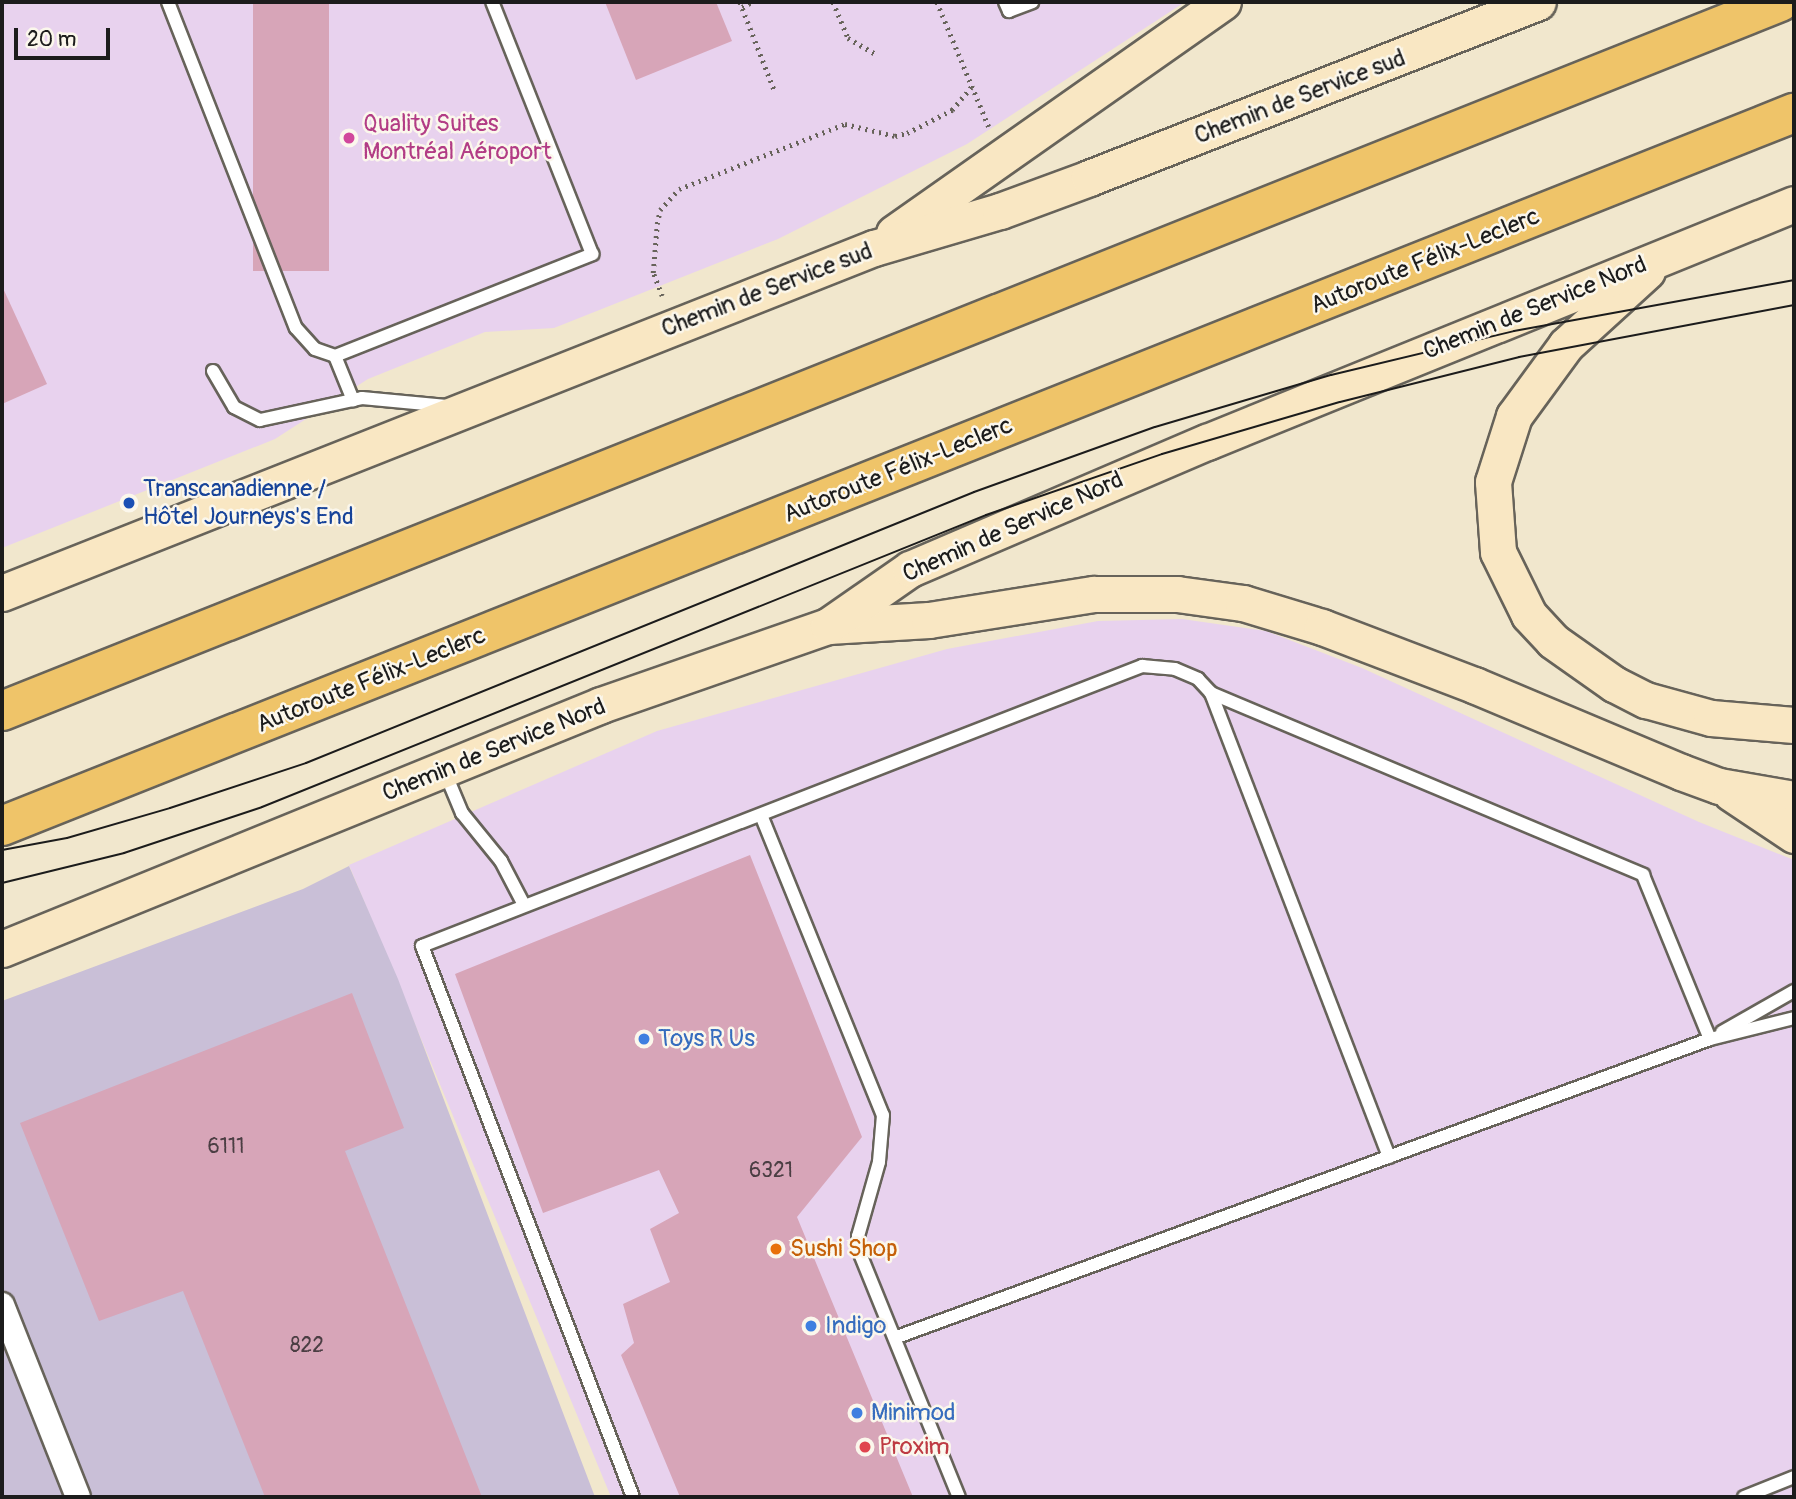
<!DOCTYPE html>
<html>
<head>
<meta charset="utf-8">
<style>
	body { margin:0 }
	#map { position:relative; width:1796px; height:1499px; overflow:hidden; background:#f1e7cd; font-family:Pangolin,sans-serif }
	div>[style] { position:absolute }
	[style*='--x'] { left:calc(var(--x)*1px); top:calc(var(--y)*1px); width:calc(var(--w)*1px); rotate:calc(var(--a)*1deg) }
	.built>* { inset:0; background:#e8d2ee }
	.industrial>* { inset:0; background:#c9bfd7 }
	.building>* { inset:0; background:#d7a5b8; transform-origin:0 0 }
	.path>* { height:4.5px; margin-top:-2.25px; transform-origin:0; background:repeating-linear-gradient(90deg,#67635a 0 2px,transparent 0 7px) }
	.roads { filter:drop-shadow(2px 0 #67635a) drop-shadow(-2px 0 #67635a) drop-shadow(0 2px #67635a) drop-shadow(0 -2px #67635a) }
	.service>* { height:12px; margin:-6px; padding:0 6px; transform-origin:6px; border-radius:6px; background:#fff }
	.minor>* { height:24px; margin:-12px; padding:0 12px; transform-origin:12px; border-radius:12px; background:#fff }
	.secondary>* { height:35px; margin:-17.5px; padding:0 17.5px; transform-origin:17.5px; border-radius:17.5px; background:#f9e7c3 }
	.motorway>* { height:38px; margin:-19px; padding:0 19px; transform-origin:19px; border-radius:19px; background:#efc469 }
	.tram>* { height:2px; margin:-1px; padding:0 1px; transform-origin:1px; border-radius:1px; background:#1c1c1c }
	.dots>* { width:19px; height:19px; translate:-50% -50%; box-sizing:border-box; border:4px solid #fbf7ec; border-radius:50% }
	span { translate:-50% -50%; white-space:nowrap; text-align:center; line-height:1.15; -webkit-text-stroke:5px #fbf7ec; paint-order:stroke }
	.number-label { font-size:21px; color:#4b3e43 }
	.number-label span { -webkit-text-stroke-width:0 }
	.street-label { font-size:24px; color:#1c1c1c }
	.hotel-label { font-size:24px; color:#b23c85 }
	.left { translate:0 -50%; text-align:left }
	.transit-label { font-size:24px; color:#164399 }
	.shop-label { font-size:24px; color:#366cbe }
	.food-label { font-size:24px; color:#c56008 }
	.health-label { font-size:24px; color:#be3a42 }
	.frame { position:absolute; inset:0; border:4px solid #1c1c1c; pointer-events:none }
	.scale { position:absolute; left:14px; top:28px; width:96px; height:32px; box-sizing:border-box; border:4px solid #1c1c1c; border-top:0; padding-left:9px; font-size:21px; line-height:24px; white-space:nowrap; color:#1c1c1c; -webkit-text-stroke:5px #fbf7ec; paint-order:stroke }
</style>
</head>
<body>
<div id="map">
	<div class="built">
		<div style="clip-path:polygon(2px 2px,1185px 2px,967px 144px,778px 239px,554px 328px,485px 332px,368px 379px,275px 439px,2px 548px)"></div>
		<div style="clip-path:polygon(1182px 619px,1266px 631px,1362px 668px,1699px 822px,1794px 860px,1794px 1497px,611px 1497px,349px 865px,657px 731px,947px 649px,1098px 621px)"></div>
	</div>
	<div class="industrial">
		<div style="clip-path:polygon(349px 866px,398px 979px,595px 1497px,2px 1497px,2px 1001px,303px 889px)"></div>
	</div>
	<div class="building">
		<div style="left:253px;top:2px;width:76px;height:269px"></div>
		<div style="clip-path:polygon(605px 2px,716px 2px,732px 41px,636px 80px)"></div>
		<div style="clip-path:polygon(2px 286px,47px 384px,2px 404px)"></div>
		<div style="clip-path:polygon(750px 855px,862px 1137px,797px 1217px,913px 1497px,680px 1497px,621px 1355px,634px 1343px,623px 1304px,670px 1282px,650px 1229px,679px 1213px,659px 1170px,543px 1213px,455px 974px)"></div>
		<div style="clip-path:polygon(352px 993px,404px 1128px,345px 1151px,482px 1497px,265px 1497px,183px 1291px,99px 1321px,20px 1123px)"></div>
	</div>
	<div class="path">
		<div style="--x:740;--y:2;--w:97;--a:68.7"></div>
		<div style="--x:833;--y:2;--w:39;--a:67"></div>
		<div style="--x:848;--y:38;--w:34;--a:30"></div>
		<div style="--x:937;--y:2;--w:135;--a:67.4"></div>
		<div style="--x:742;--y:7;--w:11;--a:-27"></div>
		<div style="--x:662;--y:296;--w:25;--a:-111"></div>
		<div style="--x:653;--y:273;--w:49;--a:-85.3"></div>
		<div style="--x:657;--y:224;--w:14;--a:-78"></div>
		<div style="--x:660;--y:210;--w:28;--a:-48"></div>
		<div style="--x:679;--y:189;--w:178;--a:-21.4"></div>
		<div style="--x:845;--y:124;--w:51;--a:13.5"></div>
		<div style="--x:895;--y:136;--w:12;--a:-14"></div>
		<div style="--x:907;--y:133;--w:51;--a:-27.1"></div>
		<div style="--x:952;--y:110;--w:30;--a:-50"></div>
	</div>
	<div class="roads">
		<div class="service">
			<div style="--x:168;--y:2;--w:350;--a:68.6"></div>
			<div style="--x:296;--y:328;--w:28;--a:48"></div>
			<div style="--x:315;--y:349;--w:21;--a:19"></div>
			<div style="--x:335;--y:356;--w:277;--a:-21.6"></div>
			<div style="--x:592;--y:254;--w:271;--a:-111.6"></div>
			<div style="--x:1005;--y:2;--w:10;--a:66"></div>
			<div style="--x:1009;--y:11;--w:25;--a:-21"></div>
			<div style="--x:335;--y:356;--w:48;--a:67.8"></div>
			<div style="--x:213;--y:371;--w:42;--a:59.7"></div>
			<div style="--x:234;--y:407;--w:29;--a:27"></div>
			<div style="--x:260;--y:420;--w:104;--a:-12.2"></div>
			<div style="--x:362;--y:398;--w:85;--a:5.4"></div>
			<div style="--x:1211;--y:693;--w:497;--a:69"></div>
			<div style="--x:444;--y:770;--w:47;--a:67.3"></div>
			<div style="--x:462;--y:813;--w:62;--a:50.9"></div>
			<div style="--x:501;--y:861;--w:50;--a:62.4"></div>
			<div style="--x:761;--y:815;--w:324;--a:67.9"></div>
			<div style="--x:883;--y:1115;--w:47;--a:94.9"></div>
			<div style="--x:879;--y:1162;--w:77;--a:105.8"></div>
			<div style="--x:858;--y:1236;--w:20;--a:81"></div>
			<div style="--x:861;--y:1256;--w:260;--a:67.9"></div>
			<div style="--x:1722;--y:1032;--w:83;--a:-29.7"></div>
			<div style="--x:897;--y:1337;--w:866;--a:-20.13"></div>
			<div style="--x:1710;--y:1039;--w:87;--a:-14"></div>
			<div style="--x:633;--y:1497;--w:590;--a:-110.95"></div>
			<div style="--x:422;--y:946;--w:773;--a:-21.25"></div>
			<div style="--x:1142;--y:666;--w:33;--a:5"></div>
			<div style="--x:1175;--y:669;--w:25;--a:23"></div>
			<div style="--x:1198;--y:679;--w:19;--a:47"></div>
			<div style="--x:1211;--y:693;--w:469;--a:22.8"></div>
			<div style="--x:1643;--y:875;--w:177;--a:67.8"></div>
			<div style="--x:1744;--y:1497;--w:54;--a:-21.8"></div>
		</div>
		<div class="minor">
			<div style="--x:2;--y:1305;--w:206;--a:68.4"></div>
		</div>
		<div class="secondary">
			<div style="--x:894;--y:233;--w:402;--a:-35.1"></div>
			<div style="--x:1647;--y:271;--w:110;--a:137.6"></div>
			<div style="--x:1566;--y:345;--w:88;--a:126.2"></div>
			<div style="--x:1514;--y:416;--w:69;--a:107.7"></div>
			<div style="--x:1493;--y:482;--w:70;--a:85.9"></div>
			<div style="--x:1498;--y:552;--w:70;--a:63.8"></div>
			<div style="--x:1529;--y:615;--w:35;--a:47"></div>
			<div style="--x:1553;--y:641;--w:75;--a:35.2"></div>
			<div style="--x:1614;--y:684;--w:36;--a:27"></div>
			<div style="--x:1646;--y:700;--w:67;--a:15.5"></div>
			<div style="--x:1711;--y:718;--w:83;--a:4.8"></div>
			<div style="--x:2;--y:593;--w:938;--a:-21.59"></div>
			<div style="--x:874;--y:248;--w:131;--a:-16.4"></div>
			<div style="--x:1000;--y:211;--w:95;--a:-20.3"></div>
			<div style="--x:1089;--y:178;--w:482;--a:-21.4"></div>
			<div style="--x:828;--y:626;--w:101;--a:-3.4"></div>
			<div style="--x:929;--y:620;--w:167;--a:-9"></div>
			<div style="--x:1094;--y:594;--w:83;--a:0"></div>
			<div style="--x:1177;--y:594;--w:67;--a:7.8"></div>
			<div style="--x:1243;--y:603;--w:83;--a:16.9"></div>
			<div style="--x:1322;--y:627;--w:163;--a:20.9"></div>
			<div style="--x:1474;--y:685;--w:225;--a:22.8"></div>
			<div style="--x:1681;--y:772;--w:40;--a:20.2"></div>
			<div style="--x:1719;--y:786;--w:76;--a:9.8"></div>
			<div style="--x:1731;--y:793;--w:76;--a:33.7"></div>
			<div style="--x:2;--y:949;--w:647;--a:-22.16"></div>
			<div style="--x:601;--y:705;--w:240;--a:-19.2"></div>
			<div style="--x:828;--y:626;--w:100;--a:-34.8"></div>
			<div style="--x:910;--y:569;--w:323;--a:-23.2"></div>
			<div style="--x:1207;--y:442;--w:633;--a:-22.07"></div>
		</div>
		<div class="motorway">
			<div style="--x:2;--y:711;--w:1914;--a:-21.74"></div>
			<div style="--x:2;--y:826;--w:1929;--a:-21.7"></div>
		</div>
	</div>
	<div class="tram">
		<div style="--x:2;--y:850;--w:66;--a:-10.5"></div>
		<div style="--x:67;--y:838;--w:107;--a:-16.2"></div>
		<div style="--x:170;--y:808;--w:143;--a:-18.3"></div>
		<div style="--x:306;--y:763;--w:721;--a:-22.08"></div>
		<div style="--x:974;--y:492;--w:192;--a:-19.8"></div>
		<div style="--x:1155;--y:427;--w:184;--a:-16.5"></div>
		<div style="--x:1331;--y:375;--w:188;--a:-13.5"></div>
		<div style="--x:1514;--y:331;--w:285;--a:-10.3"></div>
		<div style="--x:2;--y:883;--w:126;--a:-13.8"></div>
		<div style="--x:124;--y:853;--w:145;--a:-18.4"></div>
		<div style="--x:262;--y:807;--w:781;--a:-21.96"></div>
		<div style="--x:986;--y:515;--w:186;--a:-19.1"></div>
		<div style="--x:1162;--y:454;--w:185;--a:-16.3"></div>
		<div style="--x:1340;--y:402;--w:185;--a:-14.1"></div>
		<div style="--x:1519;--y:357;--w:280;--a:-10.7"></div>
	</div>
	<div class="dots">
		<div style="left:349px;top:138px;background:#d1479c"></div>
		<div style="left:129px;top:503px;background:#1a4fb4"></div>
		<div style="left:644px;top:1039px;background:#3f7fe0"></div>
		<div style="left:776px;top:1249px;background:#e8710a"></div>
		<div style="left:811px;top:1326px;background:#3f7fe0"></div>
		<div style="left:857px;top:1413px;background:#3f7fe0"></div>
		<div style="left:865px;top:1447px;background:#e0444e"></div>
	</div>
	<div class="number-label">
		<span style="left:226px;top:1147px">6111</span>
		<span style="left:771px;top:1171px">6321</span>
		<span style="left:307px;top:1346px">822</span>
	</div>
	<div class="street-label">
		<span style="left:1300px;top:97px;rotate:-21deg">Chemin de Service sud</span>
		<span style="left:1425px;top:261px;rotate:-22deg">Autoroute Félix-Leclerc</span>
		<span style="left:767px;top:290px;rotate:-21deg">Chemin de Service sud</span>
		<span style="left:1535px;top:308px;rotate:-22deg">Chemin de Service Nord</span>
		<span style="left:898px;top:470px;rotate:-22deg">Autoroute Félix-Leclerc</span>
		<span style="left:1013px;top:527px;rotate:-24deg">Chemin de Service Nord</span>
		<span style="left:371px;top:680px;rotate:-22deg">Autoroute Félix-Leclerc</span>
		<span style="left:494px;top:750px;rotate:-22deg">Chemin de Service Nord</span>
	</div>
	<div class="hotel-label">
		<span class="left" style="left:363px;top:138px">Quality Suites<br>Montréal Aéroport</span>
	</div>
	<div class="transit-label">
		<span class="left" style="left:143px;top:503px">Transcanadienne /<br>Hôtel Journeys's End</span>
	</div>
	<div class="shop-label">
		<span class="left" style="left:658px;top:1039px">Toys R Us</span>
		<span class="left" style="left:825px;top:1326px">Indigo</span>
		<span class="left" style="left:871px;top:1413px">Minimod</span>
	</div>
	<div class="food-label">
		<span class="left" style="left:790px;top:1249px">Sushi Shop</span>
	</div>
	<div class="health-label">
		<span class="left" style="left:879px;top:1447px">Proxim</span>
	</div>
	<div class="frame"></div>
	<div class="scale">20 m</div>
</div>
</body>
</html>
